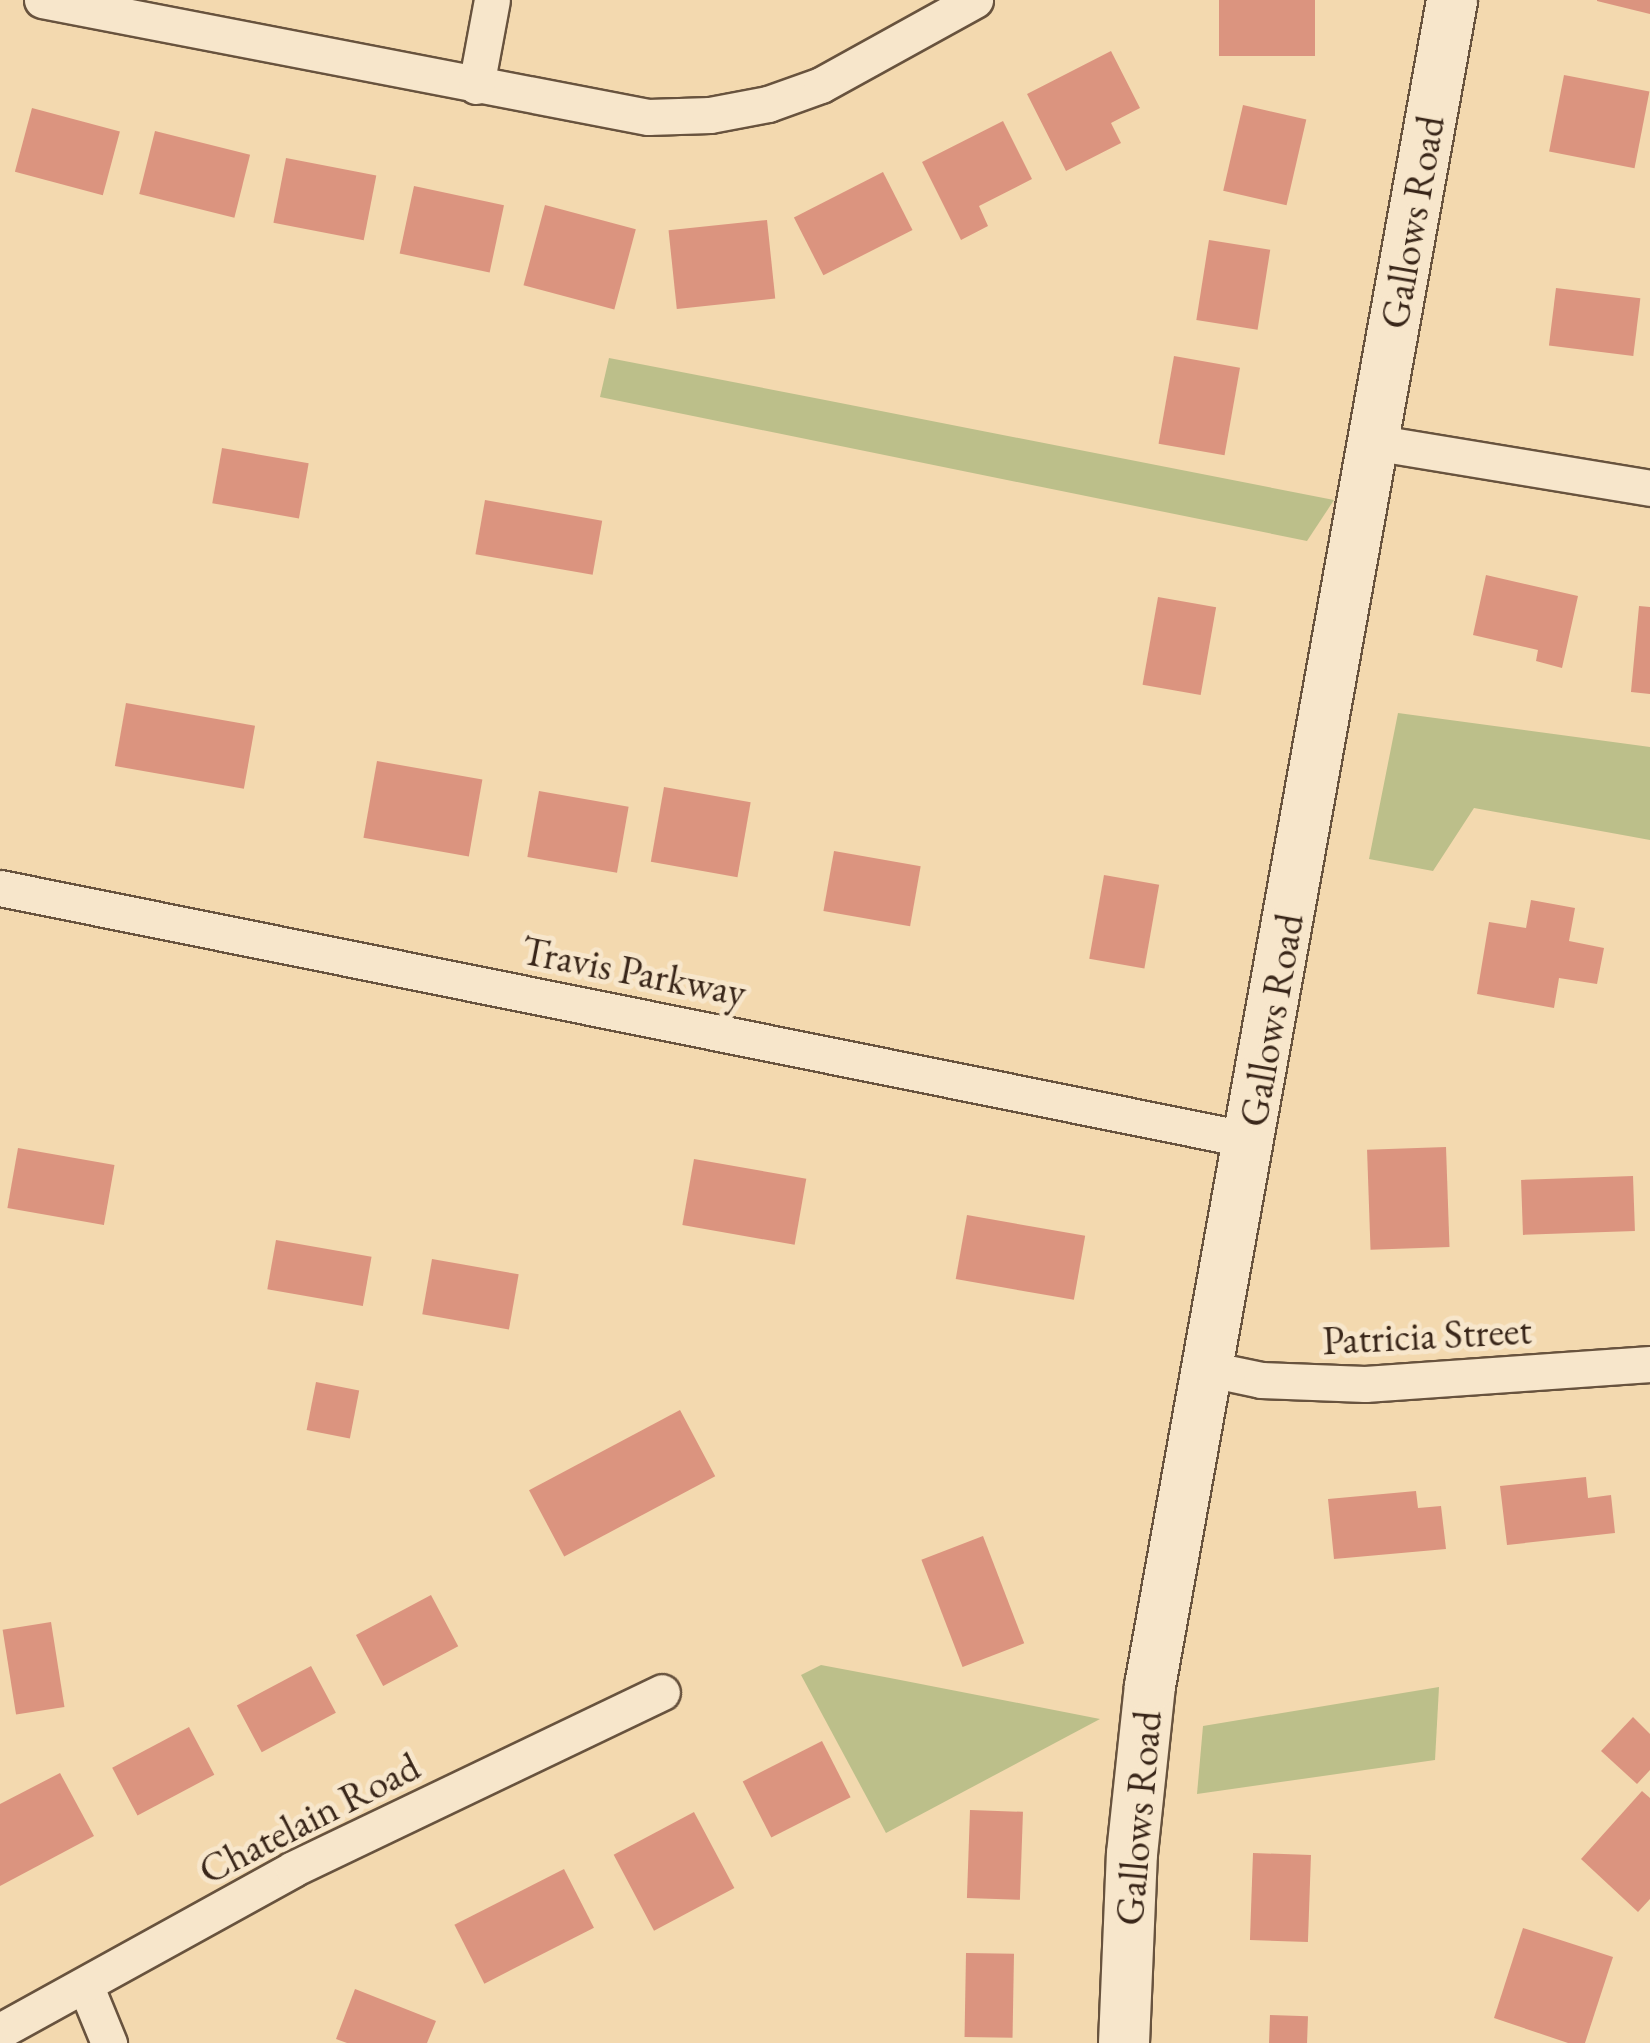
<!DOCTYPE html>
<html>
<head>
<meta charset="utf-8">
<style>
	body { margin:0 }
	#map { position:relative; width:1650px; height:2043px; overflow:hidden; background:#f3d9af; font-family:"EB Garamond",serif }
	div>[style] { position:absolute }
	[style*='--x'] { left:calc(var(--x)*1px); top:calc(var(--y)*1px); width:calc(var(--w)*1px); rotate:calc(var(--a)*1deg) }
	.green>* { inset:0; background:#bcbf8a }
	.building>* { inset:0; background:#db947f; transform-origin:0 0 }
	.roads { filter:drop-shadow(2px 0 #68533e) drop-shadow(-2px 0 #68533e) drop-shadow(0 2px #68533e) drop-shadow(0 -2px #68533e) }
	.street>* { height:35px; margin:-17.5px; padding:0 17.5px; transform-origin:17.5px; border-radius:17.5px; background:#f7e6cb }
	.secondary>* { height:50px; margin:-25px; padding:0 25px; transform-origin:25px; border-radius:25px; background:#f7e6cb }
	span { translate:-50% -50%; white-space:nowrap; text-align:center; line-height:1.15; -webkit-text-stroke:10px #f7e6cb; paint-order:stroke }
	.street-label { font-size:40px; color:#392619 }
</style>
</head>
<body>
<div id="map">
	<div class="green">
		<div style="clip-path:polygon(609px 358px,820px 399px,1334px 500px,1307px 541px,600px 397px)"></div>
		<div style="clip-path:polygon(1398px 713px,1650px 747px,1650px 840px,1474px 808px,1433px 871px,1369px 859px)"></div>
		<div style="clip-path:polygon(821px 1665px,890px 1678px,1100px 1719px,886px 1833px,801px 1675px)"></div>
		<div style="clip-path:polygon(1439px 1687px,1435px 1760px,1197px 1794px,1203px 1726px)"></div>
	</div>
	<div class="building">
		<div style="left:1219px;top:0;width:96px;height:56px"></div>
		<div style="clip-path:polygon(1597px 0,1650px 0,1650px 14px,1597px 1px)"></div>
		<div style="clip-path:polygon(1111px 51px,1140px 108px,1111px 123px,1121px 143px,1066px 171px,1027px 94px)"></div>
		<div style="left:1564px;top:75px;width:87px;height:78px;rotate:11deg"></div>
		<div style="left:1243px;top:105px;width:65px;height:88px;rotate:13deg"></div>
		<div style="left:32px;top:108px;width:91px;height:66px;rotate:15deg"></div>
		<div style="clip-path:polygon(1003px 121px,1032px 179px,979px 206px,988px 226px,961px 240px,922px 162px)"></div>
		<div style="left:155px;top:131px;width:98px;height:65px;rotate:14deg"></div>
		<div style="left:286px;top:158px;width:92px;height:66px;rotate:11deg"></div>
		<div style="left:883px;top:172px;width:65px;height:100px;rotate:63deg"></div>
		<div style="left:414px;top:186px;width:92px;height:69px;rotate:12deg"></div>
		<div style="left:545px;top:205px;width:94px;height:83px;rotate:15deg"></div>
		<div style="left:767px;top:220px;width:79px;height:99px;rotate:84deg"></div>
		<div style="left:1209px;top:240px;width:62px;height:81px;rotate:9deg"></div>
		<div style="left:1556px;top:288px;width:85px;height:58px;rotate:7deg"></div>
		<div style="left:1174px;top:356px;width:67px;height:89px;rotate:10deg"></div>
		<div style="left:222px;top:448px;width:88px;height:56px;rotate:10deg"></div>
		<div style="left:485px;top:500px;width:119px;height:55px;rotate:10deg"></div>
		<div style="clip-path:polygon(1486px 575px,1578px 596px,1562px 668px,1536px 661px,1538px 650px,1473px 635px)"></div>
		<div style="left:1158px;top:597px;width:59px;height:89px;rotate:10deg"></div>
		<div style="clip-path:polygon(1639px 606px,1650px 607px,1650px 694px,1631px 692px)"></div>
		<div style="left:126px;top:703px;width:131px;height:64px;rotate:10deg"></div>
		<div style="left:377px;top:761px;width:107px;height:78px;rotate:10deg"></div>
		<div style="left:664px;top:787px;width:88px;height:76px;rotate:10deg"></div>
		<div style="left:539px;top:791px;width:91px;height:67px;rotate:10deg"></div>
		<div style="left:834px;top:851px;width:88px;height:61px;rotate:10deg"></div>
		<div style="left:1104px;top:875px;width:56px;height:85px;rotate:10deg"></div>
		<div style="clip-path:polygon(1531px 900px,1575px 908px,1569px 941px,1604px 948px,1597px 984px,1559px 978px,1554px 1008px,1477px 994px,1489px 922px,1526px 928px)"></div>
		<div style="left:1446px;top:1147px;width:100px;height:79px;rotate:88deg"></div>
		<div style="left:18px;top:1148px;width:98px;height:61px;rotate:10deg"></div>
		<div style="left:694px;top:1159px;width:114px;height:67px;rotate:10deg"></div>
		<div style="left:1633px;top:1176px;width:55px;height:112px;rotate:88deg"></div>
		<div style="left:967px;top:1215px;width:120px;height:65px;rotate:10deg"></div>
		<div style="left:276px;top:1240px;width:97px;height:50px;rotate:10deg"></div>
		<div style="left:432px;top:1259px;width:88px;height:56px;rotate:10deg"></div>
		<div style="left:316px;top:1382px;width:44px;height:49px;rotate:11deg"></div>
		<div style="left:680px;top:1410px;width:75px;height:171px;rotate:62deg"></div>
		<div style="clip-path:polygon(1586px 1477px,1588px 1498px,1611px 1495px,1615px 1533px,1507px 1545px,1500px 1486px)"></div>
		<div style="clip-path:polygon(1416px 1491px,1418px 1508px,1441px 1506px,1446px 1549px,1334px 1559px,1328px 1499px)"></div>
		<div style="left:983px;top:1536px;width:115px;height:66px;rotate:69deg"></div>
		<div style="left:431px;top:1595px;width:58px;height:85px;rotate:62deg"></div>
		<div style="left:51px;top:1622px;width:86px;height:49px;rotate:81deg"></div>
		<div style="left:311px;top:1666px;width:53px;height:84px;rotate:62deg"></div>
		<div style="clip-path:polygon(1633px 1717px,1650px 1734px,1650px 1770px,1637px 1784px,1601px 1751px)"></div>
		<div style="left:189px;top:1727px;width:54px;height:87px;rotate:62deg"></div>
		<div style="left:822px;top:1741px;width:63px;height:89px;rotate:63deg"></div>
		<div style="clip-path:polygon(60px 1773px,94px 1836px,0 1886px,0 1804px)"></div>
		<div style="clip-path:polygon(1642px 1791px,1650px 1798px,1650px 1899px,1638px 1912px,1581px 1859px)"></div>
		<div style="left:970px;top:1810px;width:53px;height:88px;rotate:2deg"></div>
		<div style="left:694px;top:1812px;width:86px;height:91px;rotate:62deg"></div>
		<div style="left:1253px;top:1853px;width:58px;height:87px;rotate:2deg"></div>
		<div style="left:564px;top:1869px;width:66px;height:123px;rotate:63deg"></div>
		<div style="clip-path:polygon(1523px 1928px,1613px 1957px,1585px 2043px,1568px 2043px,1494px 2018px)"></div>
		<div style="left:966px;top:1953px;width:48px;height:84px;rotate:1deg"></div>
		<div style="clip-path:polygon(355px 1989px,436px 2021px,427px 2043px,347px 2043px,336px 2039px)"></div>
		<div style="left:1270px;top:2015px;width:38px;height:28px;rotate:2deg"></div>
	</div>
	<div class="roads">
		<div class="street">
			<div style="--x:42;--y:0;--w:617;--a:10.93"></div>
			<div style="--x:648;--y:117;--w:62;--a:-1.8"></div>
			<div style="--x:710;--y:115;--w:59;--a:-10.7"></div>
			<div style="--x:768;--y:104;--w:56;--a:-19.7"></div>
			<div style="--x:821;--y:85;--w:176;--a:-28.9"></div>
			<div style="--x:476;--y:86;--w:87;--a:-79.5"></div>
			<div style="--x:1373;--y:442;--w:281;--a:9.4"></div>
			<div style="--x:0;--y:888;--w:1275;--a:11.4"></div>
			<div style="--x:1209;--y:1369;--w:53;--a:11.9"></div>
			<div style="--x:1261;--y:1380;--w:104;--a:2.2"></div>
			<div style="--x:1365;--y:1384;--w:286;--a:-4"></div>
			<div style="--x:86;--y:1987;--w:61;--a:67.7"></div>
			<div style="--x:0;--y:2031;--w:335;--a:-28.9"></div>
			<div style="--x:293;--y:1869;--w:409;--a:-25.6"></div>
		</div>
		<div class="secondary">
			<div style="--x:1124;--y:2043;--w:189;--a:-87.6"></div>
			<div style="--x:1132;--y:1854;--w:169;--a:-83.9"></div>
			<div style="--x:1150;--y:1686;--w:1713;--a:-79.84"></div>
		</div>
	</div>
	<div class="street-label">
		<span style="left:1412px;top:222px;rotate:-80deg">Gallows Road</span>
		<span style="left:634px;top:971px;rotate:11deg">Travis Parkway</span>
		<span style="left:1271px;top:1020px;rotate:-80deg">Gallows Road</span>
		<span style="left:1427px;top:1335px;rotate:-3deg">Patricia Street</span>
		<span style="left:309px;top:1818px;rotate:-27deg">Chatelain Road</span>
		<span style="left:1138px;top:1818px;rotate:-85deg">Gallows Road</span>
	</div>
</div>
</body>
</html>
